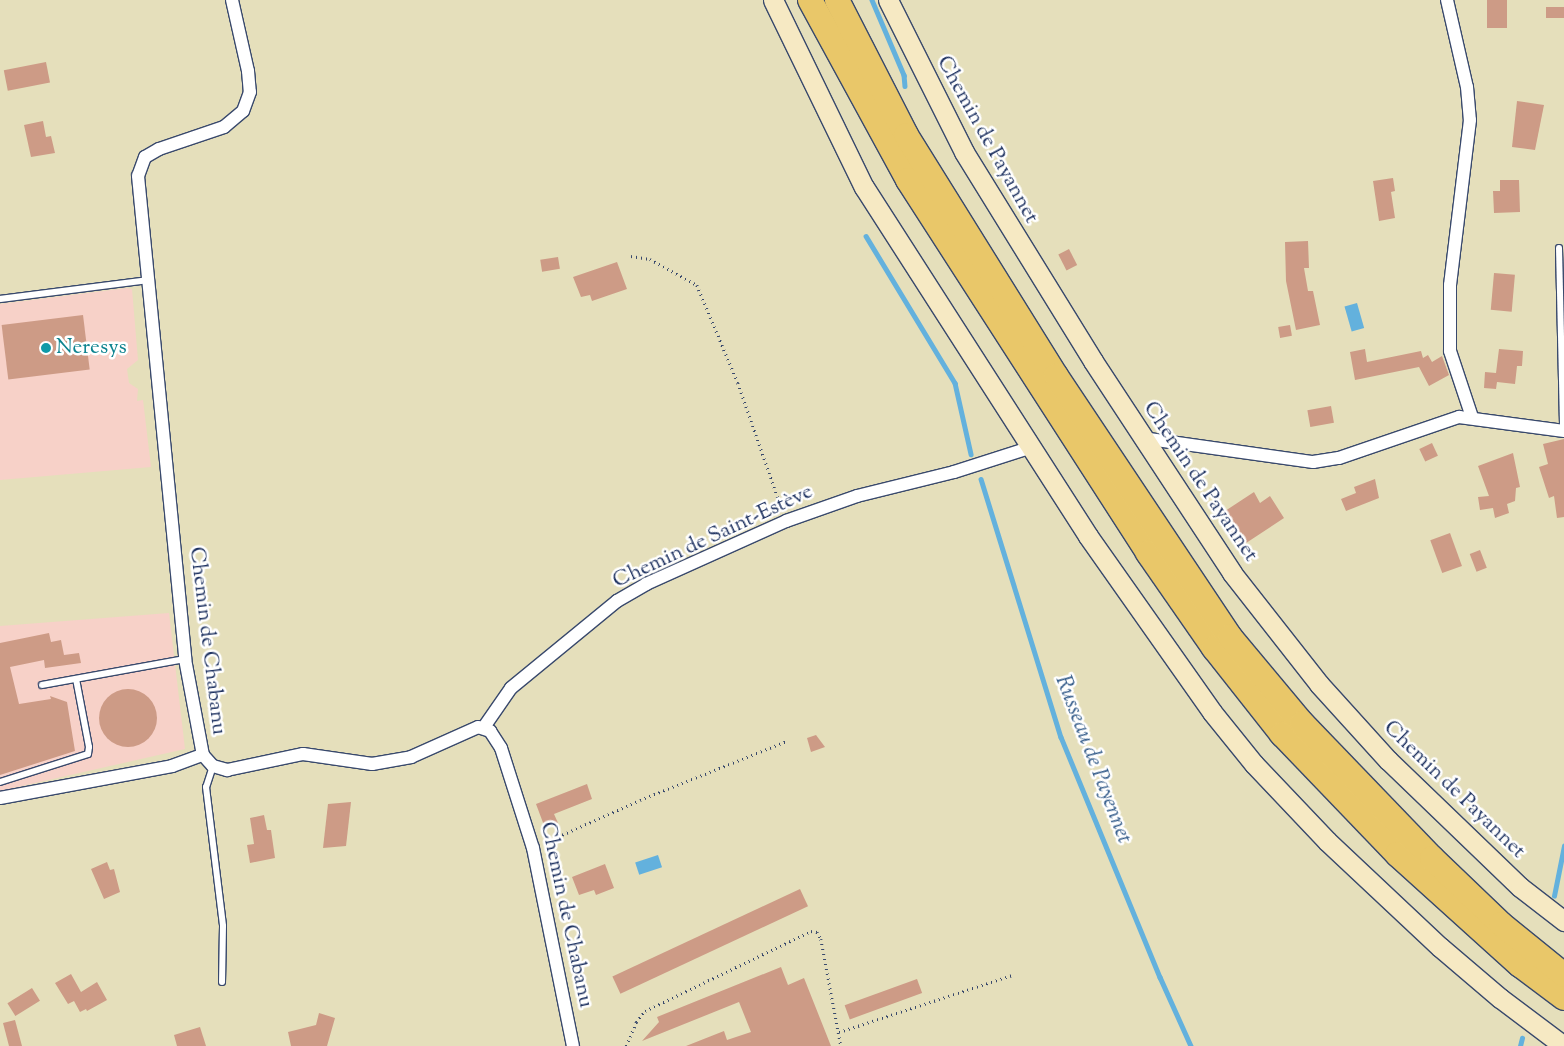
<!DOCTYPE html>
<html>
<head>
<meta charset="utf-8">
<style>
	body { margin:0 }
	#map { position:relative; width:1564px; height:1046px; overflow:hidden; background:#e5dfbb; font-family:"Sorts Mill Goudy",serif }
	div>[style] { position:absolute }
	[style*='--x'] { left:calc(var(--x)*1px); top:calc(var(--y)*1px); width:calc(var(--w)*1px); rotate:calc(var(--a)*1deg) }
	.built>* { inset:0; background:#f7d1c8 }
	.water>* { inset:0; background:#63b1dd; transform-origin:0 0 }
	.stream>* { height:4.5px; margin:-2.25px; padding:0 2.25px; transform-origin:2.25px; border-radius:2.25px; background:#63b1dd }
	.building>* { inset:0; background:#cd9b86; transform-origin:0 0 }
	.round { border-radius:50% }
	.path>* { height:2.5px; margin-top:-1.25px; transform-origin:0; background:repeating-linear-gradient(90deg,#39496c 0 1px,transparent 0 5px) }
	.roads { filter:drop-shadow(1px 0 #39496c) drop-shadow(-1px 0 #39496c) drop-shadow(0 1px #39496c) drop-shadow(0 -1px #39496c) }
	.lane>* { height:6px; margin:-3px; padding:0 3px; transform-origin:3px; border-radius:3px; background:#fff }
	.street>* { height:12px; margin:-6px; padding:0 6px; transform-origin:6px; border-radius:6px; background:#fff }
	.secondary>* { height:19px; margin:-9.5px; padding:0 9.5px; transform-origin:9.5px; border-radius:9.5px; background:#f6e9c3 }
	.highway>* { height:24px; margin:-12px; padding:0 12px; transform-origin:12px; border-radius:12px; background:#e9c769 }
	.dots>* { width:14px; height:14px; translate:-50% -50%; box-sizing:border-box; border:2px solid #fff; border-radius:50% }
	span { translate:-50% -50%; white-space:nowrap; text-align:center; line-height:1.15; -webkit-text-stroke:5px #fff; paint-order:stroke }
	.street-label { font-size:21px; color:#1b2f5e }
	.culture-label { font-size:21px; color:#0d838f }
	.left { translate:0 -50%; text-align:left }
	.water-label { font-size:22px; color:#345c8a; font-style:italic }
</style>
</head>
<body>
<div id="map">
	<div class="built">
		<div style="clip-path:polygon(127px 288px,132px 289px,138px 360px,127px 369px,129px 383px,138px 389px,137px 401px,143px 400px,151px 467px,0 480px,0 304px)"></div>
		<div style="clip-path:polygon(169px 613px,185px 749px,0 791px,0 626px)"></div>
	</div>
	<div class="water">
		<div style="left:1357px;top:303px;width:26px;height:13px;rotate:74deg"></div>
		<div style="left:658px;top:855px;width:13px;height:24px;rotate:72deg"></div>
	</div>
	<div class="stream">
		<div style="--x:872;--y:0;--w:82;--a:66.9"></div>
		<div style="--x:904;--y:75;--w:11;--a:85"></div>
		<div style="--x:866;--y:236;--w:172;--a:58.8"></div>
		<div style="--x:955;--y:383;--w:73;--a:77.3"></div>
		<div style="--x:981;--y:479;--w:270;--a:72.8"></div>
		<div style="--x:1061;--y:737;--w:260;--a:67.6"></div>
		<div style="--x:1160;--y:977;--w:76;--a:65.8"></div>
		<div style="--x:1554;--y:896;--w:51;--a:-78.7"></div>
		<div style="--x:1520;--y:1046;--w:8;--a:-76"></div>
	</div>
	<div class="building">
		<div style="left:1487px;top:0;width:20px;height:28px"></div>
		<div style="left:1546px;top:7px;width:18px;height:11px"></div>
		<div style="left:46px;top:62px;width:21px;height:43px;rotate:79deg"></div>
		<div style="clip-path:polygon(1517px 101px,1544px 105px,1535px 150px,1512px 147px)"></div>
		<div style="clip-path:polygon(43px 121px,46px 137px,51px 136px,55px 153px,31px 157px,24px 125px)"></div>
		<div style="clip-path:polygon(1393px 178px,1395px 191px,1391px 192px,1395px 218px,1379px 221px,1373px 181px)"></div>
		<div style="clip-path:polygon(1500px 180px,1519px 180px,1520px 212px,1494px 213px,1493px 191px,1500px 191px)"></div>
		<div style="clip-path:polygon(1308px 241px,1309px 268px,1304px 268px,1308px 291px,1313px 291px,1320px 325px,1296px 330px,1286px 281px,1285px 242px)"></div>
		<div style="left:1069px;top:249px;width:18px;height:12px;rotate:63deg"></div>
		<div style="left:558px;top:257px;width:12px;height:18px;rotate:81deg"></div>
		<div style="clip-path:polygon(617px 262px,627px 289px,592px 301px,590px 295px,581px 297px,573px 277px)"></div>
		<div style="left:1494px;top:273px;width:21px;height:37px;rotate:5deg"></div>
		<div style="left:83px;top:315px;width:55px;height:82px;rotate:83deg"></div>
		<div style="left:1290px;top:325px;width:11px;height:12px;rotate:80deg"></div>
		<div style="clip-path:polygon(1365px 349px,1367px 362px,1421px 351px,1423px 358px,1428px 355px,1432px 362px,1442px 356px,1449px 375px,1429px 386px,1419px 367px,1355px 380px,1350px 352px)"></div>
		<div style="clip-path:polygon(1499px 349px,1523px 351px,1522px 366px,1517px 366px,1515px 384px,1497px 382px,1496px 389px,1484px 388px,1485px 372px,1496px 373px)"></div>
		<div style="left:1331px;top:406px;width:17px;height:24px;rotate:80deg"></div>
		<div style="clip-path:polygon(1564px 439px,1564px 517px,1557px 518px,1554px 496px,1549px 498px,1539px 467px,1548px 464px,1543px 444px)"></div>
		<div style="left:1432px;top:443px;width:14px;height:14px;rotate:65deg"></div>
		<div style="clip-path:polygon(1513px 453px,1520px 487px,1516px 488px,1515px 501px,1507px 504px,1509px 513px,1495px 518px,1493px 508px,1480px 510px,1478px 497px,1489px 496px,1478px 466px)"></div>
		<div style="clip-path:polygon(1375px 479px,1379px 498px,1346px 511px,1341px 499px,1356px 493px,1354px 487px)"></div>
		<div style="clip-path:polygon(1254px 492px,1260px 503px,1270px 496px,1284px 518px,1240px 547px,1219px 515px)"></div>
		<div style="left:1450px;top:533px;width:35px;height:21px;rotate:70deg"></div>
		<div style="left:1480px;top:550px;width:19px;height:11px;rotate:69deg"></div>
		<div style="clip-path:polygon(49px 633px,51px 642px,61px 640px,64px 655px,79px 653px,81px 663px,45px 668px,44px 660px,10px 667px,19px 704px,51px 699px,50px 696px,67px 702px,75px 751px,0 775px,0 643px)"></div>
		<div class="round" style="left:99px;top:689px;width:58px;height:58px"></div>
		<div style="clip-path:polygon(816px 735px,825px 747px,811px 752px,807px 738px)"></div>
		<div style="clip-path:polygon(587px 784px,592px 799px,554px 814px,558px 823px,545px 828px,536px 804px)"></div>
		<div style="clip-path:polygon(351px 802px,346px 846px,323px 848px,328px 804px)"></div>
		<div style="clip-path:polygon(264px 815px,267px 830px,271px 830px,275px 858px,250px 863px,247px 845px,254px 844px,250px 818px)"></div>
		<div style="clip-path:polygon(107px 862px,110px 870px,114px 869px,120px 892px,104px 899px,91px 869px)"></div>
		<div style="clip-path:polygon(605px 864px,614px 888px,596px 895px,594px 890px,579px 895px,572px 877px)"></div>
		<div style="left:800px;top:889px;width:19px;height:207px;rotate:65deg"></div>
		<div style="clip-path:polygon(781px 967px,788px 985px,804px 978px,831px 1046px,686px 1046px,724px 1031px,727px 1040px,751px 1032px,739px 1002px,642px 1041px,659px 1022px,657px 1017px)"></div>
		<div style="clip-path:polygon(71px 974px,81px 992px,97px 982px,107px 1000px,87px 1011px,86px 1009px,80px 1012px,74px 1001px,68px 1004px,55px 983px)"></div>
		<div style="left:917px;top:979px;width:15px;height:77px;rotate:70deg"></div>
		<div style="left:32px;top:988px;width:15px;height:29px;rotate:58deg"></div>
		<div style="clip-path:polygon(319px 1013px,335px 1018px,327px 1046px,291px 1046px,288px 1032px,316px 1025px)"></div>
		<div style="clip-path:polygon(15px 1020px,22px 1046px,9px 1046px,3px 1023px)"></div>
		<div style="clip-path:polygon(200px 1027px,206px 1046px,177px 1046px,174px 1035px)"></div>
	</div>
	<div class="path">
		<div style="--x:631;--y:256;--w:19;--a:9"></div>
		<div style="--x:650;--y:259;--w:54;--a:29"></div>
		<div style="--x:697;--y:285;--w:106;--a:67.3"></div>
		<div style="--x:738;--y:383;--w:133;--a:70.8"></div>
		<div style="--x:544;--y:843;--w:105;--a:-24.1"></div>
		<div style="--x:640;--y:800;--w:158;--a:-21.9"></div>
		<div style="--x:839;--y:1032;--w:182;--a:-18.2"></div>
		<div style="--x:626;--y:1046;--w:26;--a:-67"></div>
		<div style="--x:636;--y:1022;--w:14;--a:-51"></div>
		<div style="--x:645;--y:1011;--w:184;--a:-25.7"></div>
		<div style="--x:811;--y:931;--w:6;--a:9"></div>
		<div style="--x:817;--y:932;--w:8;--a:60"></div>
		<div style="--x:821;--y:939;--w:109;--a:79.4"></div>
	</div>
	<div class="roads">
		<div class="lane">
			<div style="--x:1559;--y:248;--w:183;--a:88.7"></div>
			<div style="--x:0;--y:299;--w:149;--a:-7.3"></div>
			<div style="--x:42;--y:685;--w:145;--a:-10.3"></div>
			<div style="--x:213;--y:766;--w:22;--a:108"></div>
			<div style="--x:206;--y:787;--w:140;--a:83"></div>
			<div style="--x:223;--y:926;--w:56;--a:91"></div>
			<div style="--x:0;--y:782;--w:92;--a:-17.7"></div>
			<div style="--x:88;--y:754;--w:7;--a:-82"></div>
			<div style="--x:89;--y:747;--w:69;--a:-100.8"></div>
		</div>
		<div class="street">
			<div style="--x:232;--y:0;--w:73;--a:77.3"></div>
			<div style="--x:248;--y:71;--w:21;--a:85"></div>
			<div style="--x:250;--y:92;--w:20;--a:110"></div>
			<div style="--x:243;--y:111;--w:25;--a:140"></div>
			<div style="--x:224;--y:127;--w:69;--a:161.3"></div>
			<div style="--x:159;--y:149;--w:16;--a:150"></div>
			<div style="--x:145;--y:157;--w:20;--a:110"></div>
			<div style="--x:138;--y:176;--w:485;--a:84.4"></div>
			<div style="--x:185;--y:659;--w:98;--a:79.4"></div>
			<div style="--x:203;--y:755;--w:15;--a:48"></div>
			<div style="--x:213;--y:766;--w:15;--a:16"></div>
			<div style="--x:227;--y:770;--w:78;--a:-11.9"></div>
			<div style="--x:303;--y:754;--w:70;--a:8.2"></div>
			<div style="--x:372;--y:764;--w:40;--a:-10"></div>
			<div style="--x:411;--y:757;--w:73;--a:-24.1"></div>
			<div style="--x:478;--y:727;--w:13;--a:18"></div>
			<div style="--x:490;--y:731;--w:20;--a:57"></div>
			<div style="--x:501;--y:748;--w:105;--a:72.3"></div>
			<div style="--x:533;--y:848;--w:202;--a:78.6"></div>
			<div style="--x:1447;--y:0;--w:89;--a:77.1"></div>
			<div style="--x:1467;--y:87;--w:33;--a:85"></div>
			<div style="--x:1470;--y:120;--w:166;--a:96.9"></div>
			<div style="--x:1450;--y:285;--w:66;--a:90"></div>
			<div style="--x:1450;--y:351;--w:70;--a:71.6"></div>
			<div style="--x:1142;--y:438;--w:173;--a:8"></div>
			<div style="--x:1313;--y:462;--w:26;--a:-9"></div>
			<div style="--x:1339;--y:458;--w:127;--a:-18.9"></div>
			<div style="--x:1459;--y:417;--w:106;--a:7.6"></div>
			<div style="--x:484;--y:727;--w:47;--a:-55.3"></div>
			<div style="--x:511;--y:688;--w:137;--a:-39.4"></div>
			<div style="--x:617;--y:601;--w:34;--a:-30"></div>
			<div style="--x:646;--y:584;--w:154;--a:-24.2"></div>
			<div style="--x:786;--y:521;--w:75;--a:-19.4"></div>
			<div style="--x:857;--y:496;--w:100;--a:-13.9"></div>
			<div style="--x:954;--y:472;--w:82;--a:-17.8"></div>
			<div style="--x:0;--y:798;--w:175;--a:-10.5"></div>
			<div style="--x:172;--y:766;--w:33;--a:-20"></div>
		</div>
		<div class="secondary">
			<div style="--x:773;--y:0;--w:208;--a:64.1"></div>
			<div style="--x:864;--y:187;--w:415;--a:57.3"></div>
			<div style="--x:1088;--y:536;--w:215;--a:54.8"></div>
			<div style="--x:1212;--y:712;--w:67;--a:51.1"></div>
			<div style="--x:1254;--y:764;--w:106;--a:46.5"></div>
			<div style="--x:1327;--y:841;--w:155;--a:43.2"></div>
			<div style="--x:1440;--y:947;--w:79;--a:40.4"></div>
			<div style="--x:1500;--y:998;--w:80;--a:36.9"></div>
			<div style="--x:888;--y:0;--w:170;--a:63.4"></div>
			<div style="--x:964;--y:152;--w:246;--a:58.3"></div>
			<div style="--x:1093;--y:361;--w:254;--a:56.7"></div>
			<div style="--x:1232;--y:573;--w:141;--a:51.9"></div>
			<div style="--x:1319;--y:684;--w:103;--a:47.8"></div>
			<div style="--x:1388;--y:760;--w:183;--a:43.9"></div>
			<div style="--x:1520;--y:887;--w:56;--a:37.7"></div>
		</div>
		<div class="highway">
			<div style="--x:810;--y:0;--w:205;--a:61.4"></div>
			<div style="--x:908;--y:180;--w:444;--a:57.2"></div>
			<div style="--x:1148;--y:553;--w:116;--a:55.2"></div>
			<div style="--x:1214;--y:648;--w:110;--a:51.7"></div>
			<div style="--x:1282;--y:734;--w:166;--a:46.2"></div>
			<div style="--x:1397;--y:854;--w:166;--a:42.1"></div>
			<div style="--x:1520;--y:965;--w:55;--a:36.9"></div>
			<div style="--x:837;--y:0;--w:152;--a:62.9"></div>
			<div style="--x:906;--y:135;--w:284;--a:58.1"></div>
			<div style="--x:1056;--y:376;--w:314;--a:56.3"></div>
			<div style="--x:1230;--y:637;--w:112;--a:50.1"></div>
			<div style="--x:1302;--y:723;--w:187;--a:46.1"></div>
			<div style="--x:1432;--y:858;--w:95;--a:43.7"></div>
			<div style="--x:1501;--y:924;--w:81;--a:39"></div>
		</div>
	</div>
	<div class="dots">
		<div style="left:46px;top:348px;background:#0f9aa8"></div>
	</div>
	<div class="street-label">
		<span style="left:987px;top:140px;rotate:61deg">Chemin de Payannet</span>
		<span style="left:1200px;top:482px;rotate:56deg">Chemin de Payannet</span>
		<span style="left:713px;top:537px;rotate:-25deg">Chemin de Saint-Estève</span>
		<span style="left:207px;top:641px;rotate:83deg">Chemin de Chabanu</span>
		<span style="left:1454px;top:790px;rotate:44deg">Chemin de Payannet</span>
		<span style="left:566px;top:915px;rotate:78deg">Chemin de Chabanu</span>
	</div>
	<div class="culture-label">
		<span class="left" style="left:56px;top:348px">Neresys</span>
	</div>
	<div class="water-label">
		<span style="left:1092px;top:760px;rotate:69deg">Russeau de Payennet</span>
	</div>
</div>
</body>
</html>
